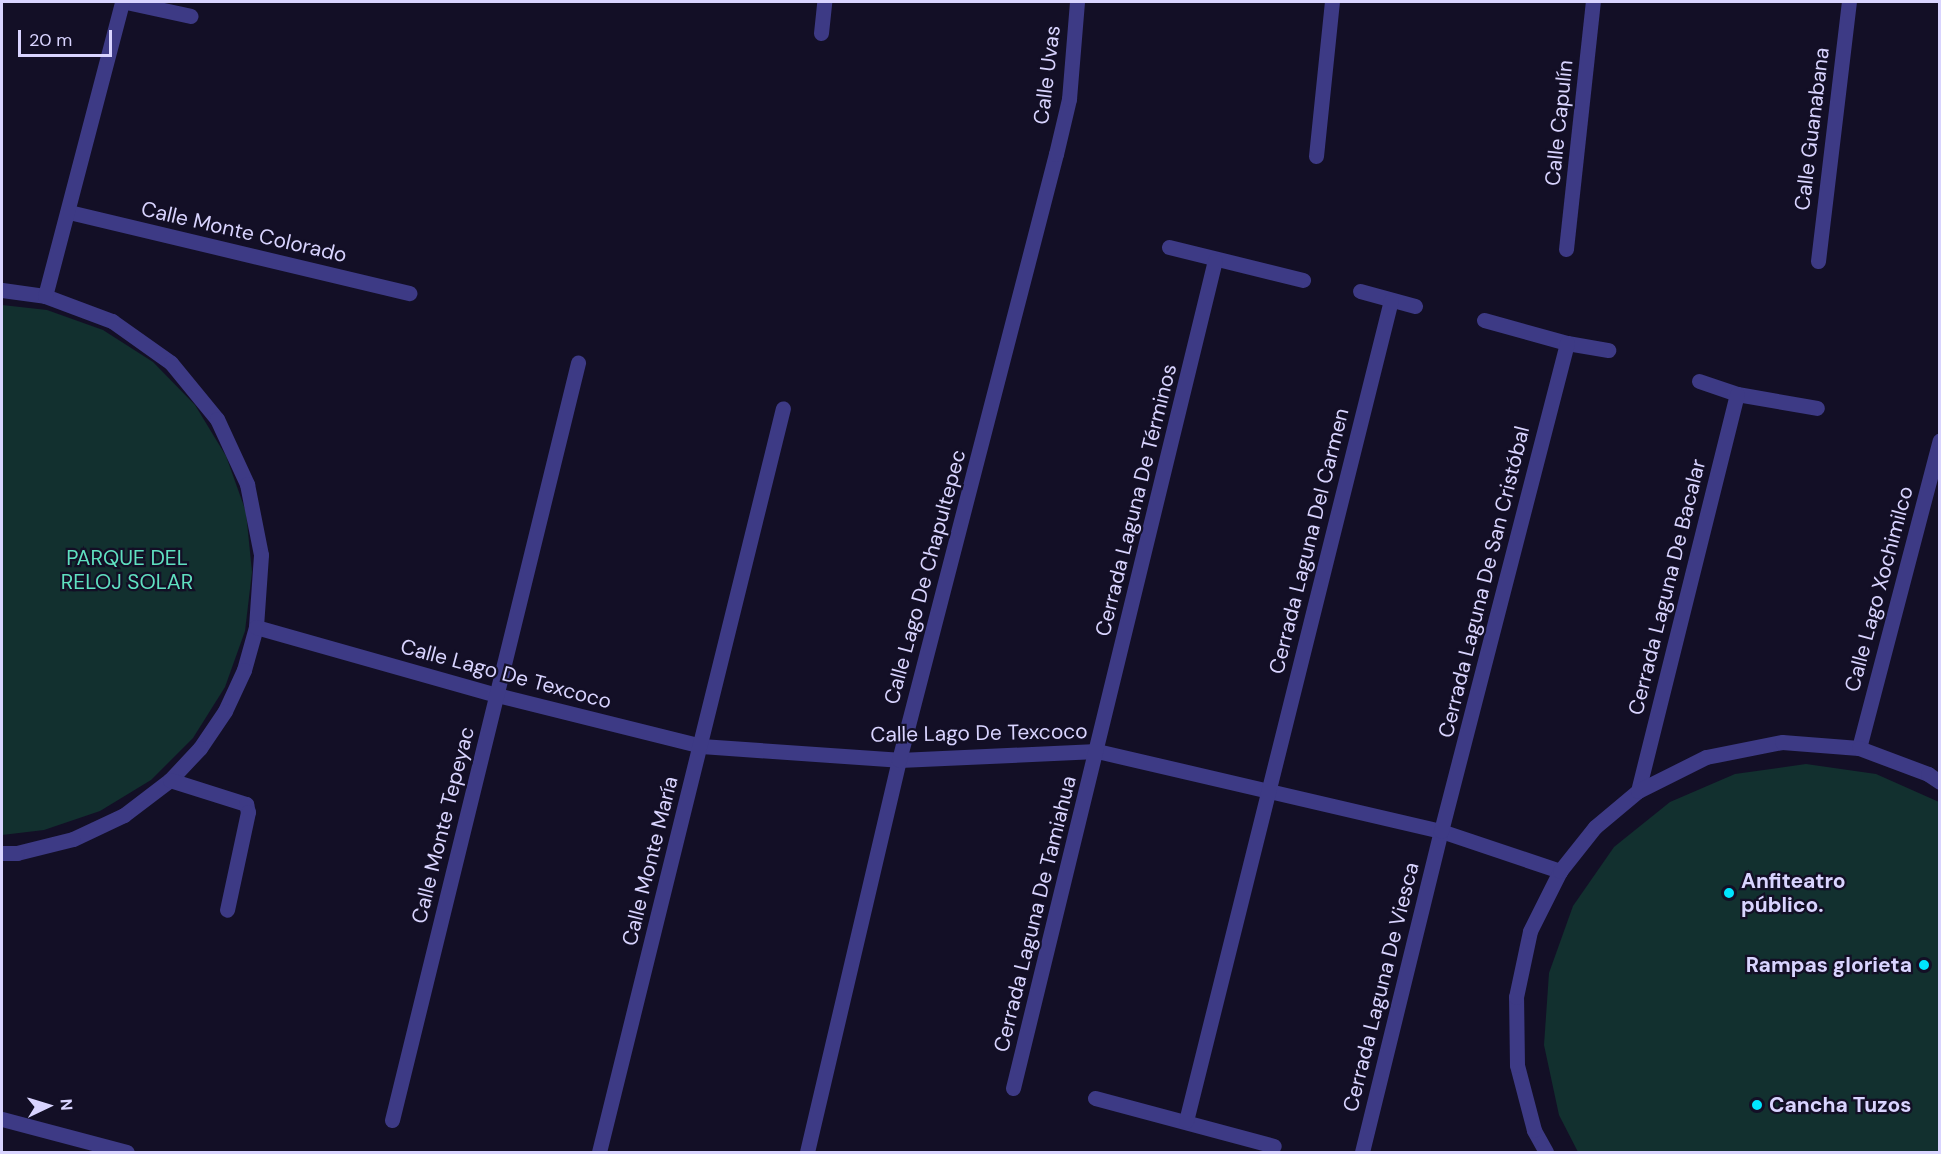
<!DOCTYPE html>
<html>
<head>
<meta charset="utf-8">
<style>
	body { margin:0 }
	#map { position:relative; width:1941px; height:1154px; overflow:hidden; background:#130f26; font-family:"DM Sans",sans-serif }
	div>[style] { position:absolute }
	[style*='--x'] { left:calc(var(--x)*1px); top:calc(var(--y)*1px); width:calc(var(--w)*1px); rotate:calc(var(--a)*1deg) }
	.green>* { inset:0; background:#12302f }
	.lane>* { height:15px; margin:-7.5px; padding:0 7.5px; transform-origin:7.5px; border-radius:7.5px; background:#3d3a85 }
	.street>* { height:15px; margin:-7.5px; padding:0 7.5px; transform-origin:7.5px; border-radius:7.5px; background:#3d3a85 }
	.dots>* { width:16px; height:16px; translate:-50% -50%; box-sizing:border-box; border:3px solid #130f26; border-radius:50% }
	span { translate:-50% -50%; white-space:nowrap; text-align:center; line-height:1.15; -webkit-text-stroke:4.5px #130f26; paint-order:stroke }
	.street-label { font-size:21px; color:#d9d4ff }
	.park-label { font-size:21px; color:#5fe0c0 }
	.poi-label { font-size:21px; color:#d9d4ff; font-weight:700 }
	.left { translate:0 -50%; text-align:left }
	.right { translate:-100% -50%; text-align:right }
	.frame { position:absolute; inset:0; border:3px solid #d9d4ff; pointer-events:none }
	.north { position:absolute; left:18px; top:1076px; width:60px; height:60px; -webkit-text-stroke:4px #130f26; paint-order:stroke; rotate:86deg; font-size:16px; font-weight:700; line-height:24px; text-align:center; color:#d9d4ff }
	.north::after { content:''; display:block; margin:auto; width:21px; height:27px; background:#d9d4ff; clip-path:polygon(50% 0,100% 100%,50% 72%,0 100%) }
	.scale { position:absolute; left:18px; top:30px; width:94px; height:27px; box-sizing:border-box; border:3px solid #d9d4ff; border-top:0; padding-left:8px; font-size:18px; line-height:21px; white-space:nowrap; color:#d9d4ff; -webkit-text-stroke:4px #130f26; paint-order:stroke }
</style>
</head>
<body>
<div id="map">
	<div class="green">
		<div style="clip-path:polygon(2px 305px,47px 310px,103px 330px,153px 362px,195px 405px,226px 456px,246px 512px,252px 572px,245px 631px,225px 687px,193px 738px,151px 780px,100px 811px,44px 830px,2px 835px)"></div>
		<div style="clip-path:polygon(1806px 764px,1876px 774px,1939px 802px,1939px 1152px,1578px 1152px,1559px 1115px,1544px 1045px,1549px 973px,1573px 906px,1614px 847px,1670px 802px,1735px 774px)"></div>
	</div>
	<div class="lane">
		<div style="--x:126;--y:2;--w:66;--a:12.2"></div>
	</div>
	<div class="street">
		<div style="--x:821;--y:33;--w:31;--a:-84"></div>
		<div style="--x:1316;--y:156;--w:155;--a:-84.1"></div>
		<div style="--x:69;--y:212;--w:350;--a:13.4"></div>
		<div style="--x:1169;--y:247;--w:138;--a:13.8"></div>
		<div style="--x:1566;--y:249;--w:248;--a:-83.8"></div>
		<div style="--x:1818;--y:261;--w:261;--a:-83.2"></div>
		<div style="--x:2;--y:290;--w:43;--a:7.9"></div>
		<div style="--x:45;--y:296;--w:72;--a:20.5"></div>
		<div style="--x:112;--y:321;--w:72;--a:35.4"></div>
		<div style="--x:171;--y:363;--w:72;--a:50.6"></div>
		<div style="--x:217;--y:419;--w:72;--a:65.2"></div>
		<div style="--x:247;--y:484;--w:72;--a:78.8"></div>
		<div style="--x:261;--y:555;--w:72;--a:94"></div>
		<div style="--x:256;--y:627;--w:45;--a:105.6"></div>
		<div style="--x:244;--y:670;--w:45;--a:114.9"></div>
		<div style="--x:225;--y:711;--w:45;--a:124"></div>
		<div style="--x:200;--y:748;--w:44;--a:133.2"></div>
		<div style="--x:170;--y:780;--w:58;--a:142.7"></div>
		<div style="--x:124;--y:815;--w:56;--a:154.8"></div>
		<div style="--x:73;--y:839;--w:58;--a:166"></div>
		<div style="--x:17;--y:853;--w:15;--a:180"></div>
		<div style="--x:1360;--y:291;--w:57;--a:15.3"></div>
		<div style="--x:45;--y:296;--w:304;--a:-75.3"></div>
		<div style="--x:1484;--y:320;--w:86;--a:15.5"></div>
		<div style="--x:1567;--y:343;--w:42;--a:9.7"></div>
		<div style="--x:1699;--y:381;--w:40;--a:18.9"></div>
		<div style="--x:1737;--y:394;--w:81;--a:9.9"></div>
		<div style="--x:256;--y:627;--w:250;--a:15.8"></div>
		<div style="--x:497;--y:695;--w:210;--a:14"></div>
		<div style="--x:701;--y:746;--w:198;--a:4"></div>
		<div style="--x:899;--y:760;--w:198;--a:-2.6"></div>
		<div style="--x:1097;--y:751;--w:353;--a:13.1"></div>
		<div style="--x:1441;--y:831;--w:126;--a:18.6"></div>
		<div style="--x:1859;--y:748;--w:318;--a:-75.3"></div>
		<div style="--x:170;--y:780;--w:80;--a:17.5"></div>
		<div style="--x:246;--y:804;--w:8;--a:76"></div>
		<div style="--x:248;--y:812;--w:100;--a:102.1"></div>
		<div style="--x:1638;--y:791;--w:409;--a:-76"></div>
		<div style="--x:1013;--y:1088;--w:852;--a:-76.29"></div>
		<div style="--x:1095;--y:1098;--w:185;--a:15"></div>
		<div style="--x:2;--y:1119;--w:129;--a:14.8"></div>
		<div style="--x:392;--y:1120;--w:780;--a:-76.2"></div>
		<div style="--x:1186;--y:1121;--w:846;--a:-75.98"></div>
		<div style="--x:599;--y:1152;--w:766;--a:-76.11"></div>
		<div style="--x:807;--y:1152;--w:403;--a:-76.8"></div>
		<div style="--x:899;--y:760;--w:626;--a:-75.48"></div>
		<div style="--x:1056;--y:154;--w:57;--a:-76.7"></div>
		<div style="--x:1069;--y:99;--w:97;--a:-85.3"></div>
		<div style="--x:1362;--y:1152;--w:331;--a:-76.2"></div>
		<div style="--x:1441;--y:831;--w:504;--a:-75.52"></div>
		<div style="--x:1546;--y:1152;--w:25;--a:-119"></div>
		<div style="--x:1534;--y:1130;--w:67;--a:-104.7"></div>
		<div style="--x:1517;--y:1065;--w:68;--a:-90.8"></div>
		<div style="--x:1516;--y:997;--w:67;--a:-78"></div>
		<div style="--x:1530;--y:931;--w:67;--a:-63.4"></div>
		<div style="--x:1560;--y:871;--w:56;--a:-51.5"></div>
		<div style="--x:1595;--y:827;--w:56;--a:-39.9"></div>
		<div style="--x:1638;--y:791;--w:76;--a:-26.6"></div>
		<div style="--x:1706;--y:757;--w:77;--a:-11.2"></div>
		<div style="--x:1782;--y:742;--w:77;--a:4.5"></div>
		<div style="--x:1859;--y:748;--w:74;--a:20.6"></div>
		<div style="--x:1928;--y:774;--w:14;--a:34"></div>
	</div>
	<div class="dots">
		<div style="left:1729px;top:893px;background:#00e5ff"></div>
		<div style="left:1924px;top:965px;background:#00e5ff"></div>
		<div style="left:1757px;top:1105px;background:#00e5ff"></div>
	</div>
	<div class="street-label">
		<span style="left:1047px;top:75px;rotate:-83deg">Calle Uvas</span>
		<span style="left:1559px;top:123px;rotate:-84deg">Calle Capulín</span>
		<span style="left:1812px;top:129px;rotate:-83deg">Calle Guanabana</span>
		<span style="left:244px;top:232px;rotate:13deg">Calle Monte Colorado</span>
		<span style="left:1136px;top:500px;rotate:-76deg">Cerrada Laguna De Términos</span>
		<span style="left:1309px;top:541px;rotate:-76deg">Cerrada Laguna Del Carmen</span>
		<span style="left:925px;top:577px;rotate:-75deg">Calle Lago De Chapultepec</span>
		<span style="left:1484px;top:582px;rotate:-76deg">Cerrada Laguna De San Cristóbal</span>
		<span style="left:1667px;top:587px;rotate:-76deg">Cerrada Laguna De Bacalar</span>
		<span style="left:1879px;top:589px;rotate:-75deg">Calle Lago Xochimilco</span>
		<span style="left:506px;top:674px;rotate:15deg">Calle Lago De Texcoco</span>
		<span style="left:979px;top:733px;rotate:-1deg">Calle Lago De Texcoco</span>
		<span style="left:443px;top:825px;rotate:-76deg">Calle Monte Tepeyac</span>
		<span style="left:650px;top:861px;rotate:-76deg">Calle Monte María</span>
		<span style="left:1035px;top:914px;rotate:-76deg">Cerrada Laguna De Tamiahua</span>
		<span style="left:1381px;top:987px;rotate:-76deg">Cerrada Laguna De Viesca</span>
	</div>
	<div class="park-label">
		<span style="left:127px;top:570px">PARQUE DEL<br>RELOJ SOLAR</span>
	</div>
	<div class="poi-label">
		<span class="left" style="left:1741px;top:893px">Anfiteatro<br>público.</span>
		<span class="right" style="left:1912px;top:965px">Rampas glorieta</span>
		<span class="left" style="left:1769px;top:1105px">Cancha Tuzos</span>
	</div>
	<div class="frame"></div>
	<div class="north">N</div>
	<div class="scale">20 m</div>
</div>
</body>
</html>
